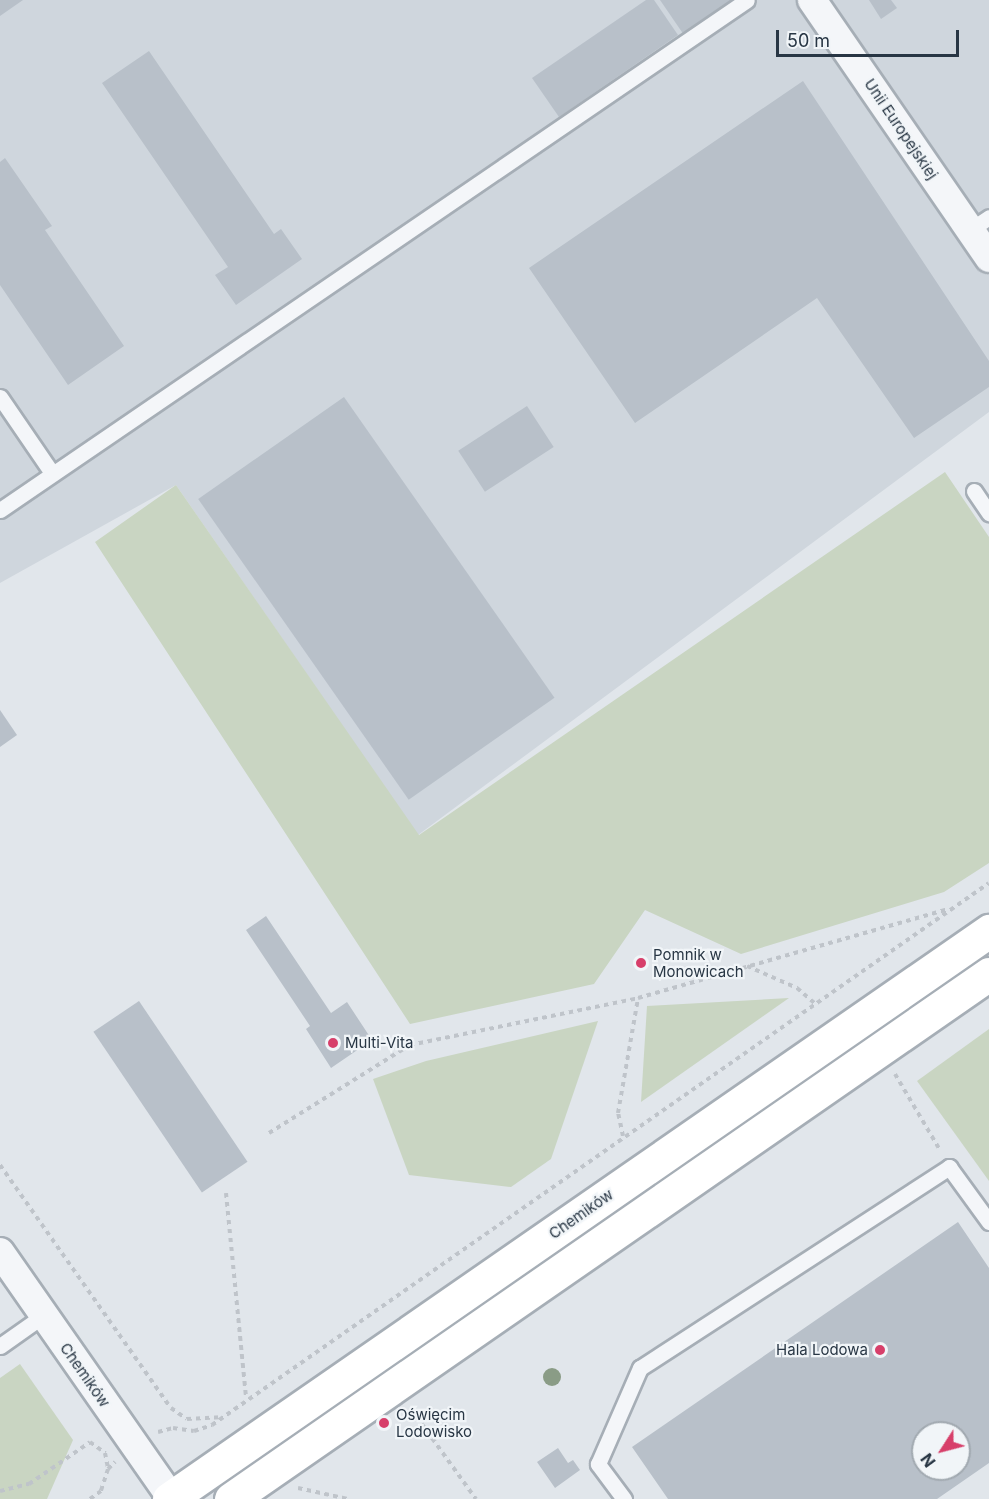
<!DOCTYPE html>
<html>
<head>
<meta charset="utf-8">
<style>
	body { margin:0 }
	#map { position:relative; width:989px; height:1499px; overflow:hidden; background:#e1e6eb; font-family:Inter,sans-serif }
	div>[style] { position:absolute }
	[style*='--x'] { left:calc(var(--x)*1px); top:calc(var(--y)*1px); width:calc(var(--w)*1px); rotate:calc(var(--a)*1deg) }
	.built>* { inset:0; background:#cfd6dd }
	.green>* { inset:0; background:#c9d5c2 }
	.building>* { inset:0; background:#b8c0c9; transform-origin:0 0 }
	.path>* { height:4px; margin-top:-2px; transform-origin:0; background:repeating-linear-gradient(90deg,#bfc4ca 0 4.5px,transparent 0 9px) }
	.roads { filter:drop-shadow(2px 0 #a6aeb6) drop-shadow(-2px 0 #a6aeb6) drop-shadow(0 2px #a6aeb6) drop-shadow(0 -2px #a6aeb6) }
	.lane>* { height:15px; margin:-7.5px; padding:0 7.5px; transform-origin:7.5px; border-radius:7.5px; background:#f4f6f9 }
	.street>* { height:28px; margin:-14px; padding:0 14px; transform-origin:14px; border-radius:14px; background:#f4f6f9 }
	.secondary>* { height:33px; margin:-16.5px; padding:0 16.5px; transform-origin:16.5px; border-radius:16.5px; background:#fff }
	.trees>* { width:18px; height:18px; margin:-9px; border-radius:50%; background:#8a9c86 }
	.dots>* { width:16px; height:16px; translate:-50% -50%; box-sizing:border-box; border:3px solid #f1f5f8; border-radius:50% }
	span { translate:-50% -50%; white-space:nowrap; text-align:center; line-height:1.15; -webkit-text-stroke:4.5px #f1f5f8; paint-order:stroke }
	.street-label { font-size:15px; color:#283644 }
	.poi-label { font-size:15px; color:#283644 }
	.left { translate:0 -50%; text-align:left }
	.right { translate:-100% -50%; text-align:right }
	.north { position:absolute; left:911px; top:1421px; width:60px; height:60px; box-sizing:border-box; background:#f1f5f8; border:2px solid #a1a9b0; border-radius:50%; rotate:234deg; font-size:16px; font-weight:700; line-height:24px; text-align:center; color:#283644 }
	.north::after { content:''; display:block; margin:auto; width:21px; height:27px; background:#d73f6a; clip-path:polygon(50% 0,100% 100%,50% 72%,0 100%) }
	.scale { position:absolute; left:776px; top:30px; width:183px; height:27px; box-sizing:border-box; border:3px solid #283644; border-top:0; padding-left:8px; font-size:18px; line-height:21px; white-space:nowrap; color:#283644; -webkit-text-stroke:4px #f1f5f8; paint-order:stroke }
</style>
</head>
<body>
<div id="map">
	<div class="built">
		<div style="clip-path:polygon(0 0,989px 0,989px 412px,418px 835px,176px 485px,0 583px)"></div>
	</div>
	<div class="green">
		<div style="clip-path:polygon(945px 472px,989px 537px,989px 863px,944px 892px,741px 954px,645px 910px,594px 984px,410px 1024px,95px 542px,176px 485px,419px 835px)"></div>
		<div style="clip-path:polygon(789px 998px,641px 1102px,647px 1006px)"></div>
		<div style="clip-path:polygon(598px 1021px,551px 1159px,511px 1187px,409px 1175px,373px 1079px,426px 1061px)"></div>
		<div style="clip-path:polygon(989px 1029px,989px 1181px,917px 1081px)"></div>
		<div style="clip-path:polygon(20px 1364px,73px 1440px,47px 1499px,0 1499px,0 1378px)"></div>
	</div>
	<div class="building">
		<div style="clip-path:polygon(0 0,23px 0,0 16px)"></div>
		<div style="clip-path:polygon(646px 0,654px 0,678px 35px,559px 117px,532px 78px)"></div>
		<div style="clip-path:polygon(660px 0,734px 0,684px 35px)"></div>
		<div style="clip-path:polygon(869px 0,891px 0,897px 8px,881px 19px)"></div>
		<div style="clip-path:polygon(149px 51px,274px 234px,281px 229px,302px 259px,236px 305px,215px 275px,228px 267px,102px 83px)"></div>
		<div style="clip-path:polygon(803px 81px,989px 361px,989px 387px,914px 438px,817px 298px,635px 423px,529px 268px)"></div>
		<div style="clip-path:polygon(5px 158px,52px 226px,45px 230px,124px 346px,68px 385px,0 285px,0 162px)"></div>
		<div style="left:344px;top:397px;width:367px;height:178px;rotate:55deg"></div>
		<div style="left:527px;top:406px;width:49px;height:82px;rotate:57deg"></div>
		<div style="clip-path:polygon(0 710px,17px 735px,0 747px)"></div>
		<div style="clip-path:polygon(266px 916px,331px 1013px,347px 1002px,372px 1040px,331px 1068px,306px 1029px,310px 1026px,246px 930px)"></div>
		<div style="left:139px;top:1001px;width:194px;height:55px;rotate:56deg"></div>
		<div style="clip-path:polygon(evenodd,958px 1222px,989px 1268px,989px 1463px,937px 1499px,668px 1499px,632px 1447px,958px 1222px,923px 1433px,959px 1433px,959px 1469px,923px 1469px,923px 1433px)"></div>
		<div style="clip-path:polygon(558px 1448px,568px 1463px,573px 1460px,580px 1470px,555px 1488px,537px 1462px)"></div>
	</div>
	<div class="path">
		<div style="--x:747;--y:966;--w:55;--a:23.7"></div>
		<div style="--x:797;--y:988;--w:23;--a:41"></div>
		<div style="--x:895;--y:1074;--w:88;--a:59.4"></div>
		<div style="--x:269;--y:1133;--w:166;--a:-32"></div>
		<div style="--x:410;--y:1045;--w:233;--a:-11.6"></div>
		<div style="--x:623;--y:1136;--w:24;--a:-102"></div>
		<div style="--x:618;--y:1113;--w:117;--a:-80.1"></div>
		<div style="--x:638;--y:998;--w:323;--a:-16"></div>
		<div style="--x:0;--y:1165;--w:297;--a:54.9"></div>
		<div style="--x:171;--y:1408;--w:19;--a:35"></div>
		<div style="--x:187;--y:1419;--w:33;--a:-3"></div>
		<div style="--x:226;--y:1193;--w:206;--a:84.4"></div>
		<div style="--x:411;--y:1409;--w:111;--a:54.2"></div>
		<div style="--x:158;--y:1432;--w:16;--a:-15"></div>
		<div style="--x:173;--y:1428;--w:21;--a:8"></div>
		<div style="--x:194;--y:1431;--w:19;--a:-18"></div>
		<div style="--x:212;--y:1425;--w:947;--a:-34.9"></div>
		<div style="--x:108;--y:1469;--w:10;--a:-45"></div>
		<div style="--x:298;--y:1488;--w:51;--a:12.4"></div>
		<div style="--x:0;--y:1491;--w:30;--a:-14"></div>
		<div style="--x:29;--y:1484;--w:74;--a:-34.5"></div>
		<div style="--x:90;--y:1442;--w:19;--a:36"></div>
		<div style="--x:105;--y:1453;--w:16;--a:79"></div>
		<div style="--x:108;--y:1469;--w:23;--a:108"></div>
		<div style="--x:101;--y:1491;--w:14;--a:144"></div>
	</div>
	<div class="roads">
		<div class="lane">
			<div style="--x:970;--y:230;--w:23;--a:-34"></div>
			<div style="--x:0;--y:397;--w:92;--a:55.6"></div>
			<div style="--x:974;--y:491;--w:27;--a:56"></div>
			<div style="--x:0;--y:510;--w:904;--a:-34.32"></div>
			<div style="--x:0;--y:1346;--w:54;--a:-35.2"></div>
			<div style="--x:624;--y:1499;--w:44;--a:-126.6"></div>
			<div style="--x:598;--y:1464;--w:105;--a:-66.4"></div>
			<div style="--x:640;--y:1368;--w:369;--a:-33"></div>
			<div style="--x:949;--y:1167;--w:68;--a:54"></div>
		</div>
		<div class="street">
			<div style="--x:812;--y:0;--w:313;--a:55.5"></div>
			<div style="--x:0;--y:1252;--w:299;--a:55.1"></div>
		</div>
		<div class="secondary">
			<div style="--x:169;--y:1499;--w:998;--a:-34.71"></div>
			<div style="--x:231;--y:1499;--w:922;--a:-34.71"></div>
		</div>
	</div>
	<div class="trees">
		<div style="left:552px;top:1377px"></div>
	</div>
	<div class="dots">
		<div style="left:641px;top:963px;background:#d73f6a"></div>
		<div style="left:333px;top:1043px;background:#d73f6a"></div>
		<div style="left:880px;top:1350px;background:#d73f6a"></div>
		<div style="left:384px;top:1423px;background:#d73f6a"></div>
	</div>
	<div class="street-label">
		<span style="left:901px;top:129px;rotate:56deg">Unii Europejskiej</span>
		<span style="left:581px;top:1214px;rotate:-35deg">Chemików</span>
		<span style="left:85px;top:1375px;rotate:55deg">Chemików</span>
	</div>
	<div class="poi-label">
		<span class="left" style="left:653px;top:963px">Pomnik w<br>Monowicach</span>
		<span class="left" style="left:345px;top:1043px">Multi-Vita</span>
		<span class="right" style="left:868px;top:1350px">Hala Lodowa</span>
		<span class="left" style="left:396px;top:1423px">Oświęcim<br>Lodowisko</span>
	</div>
	<div class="north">N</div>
	<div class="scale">50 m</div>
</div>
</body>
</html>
